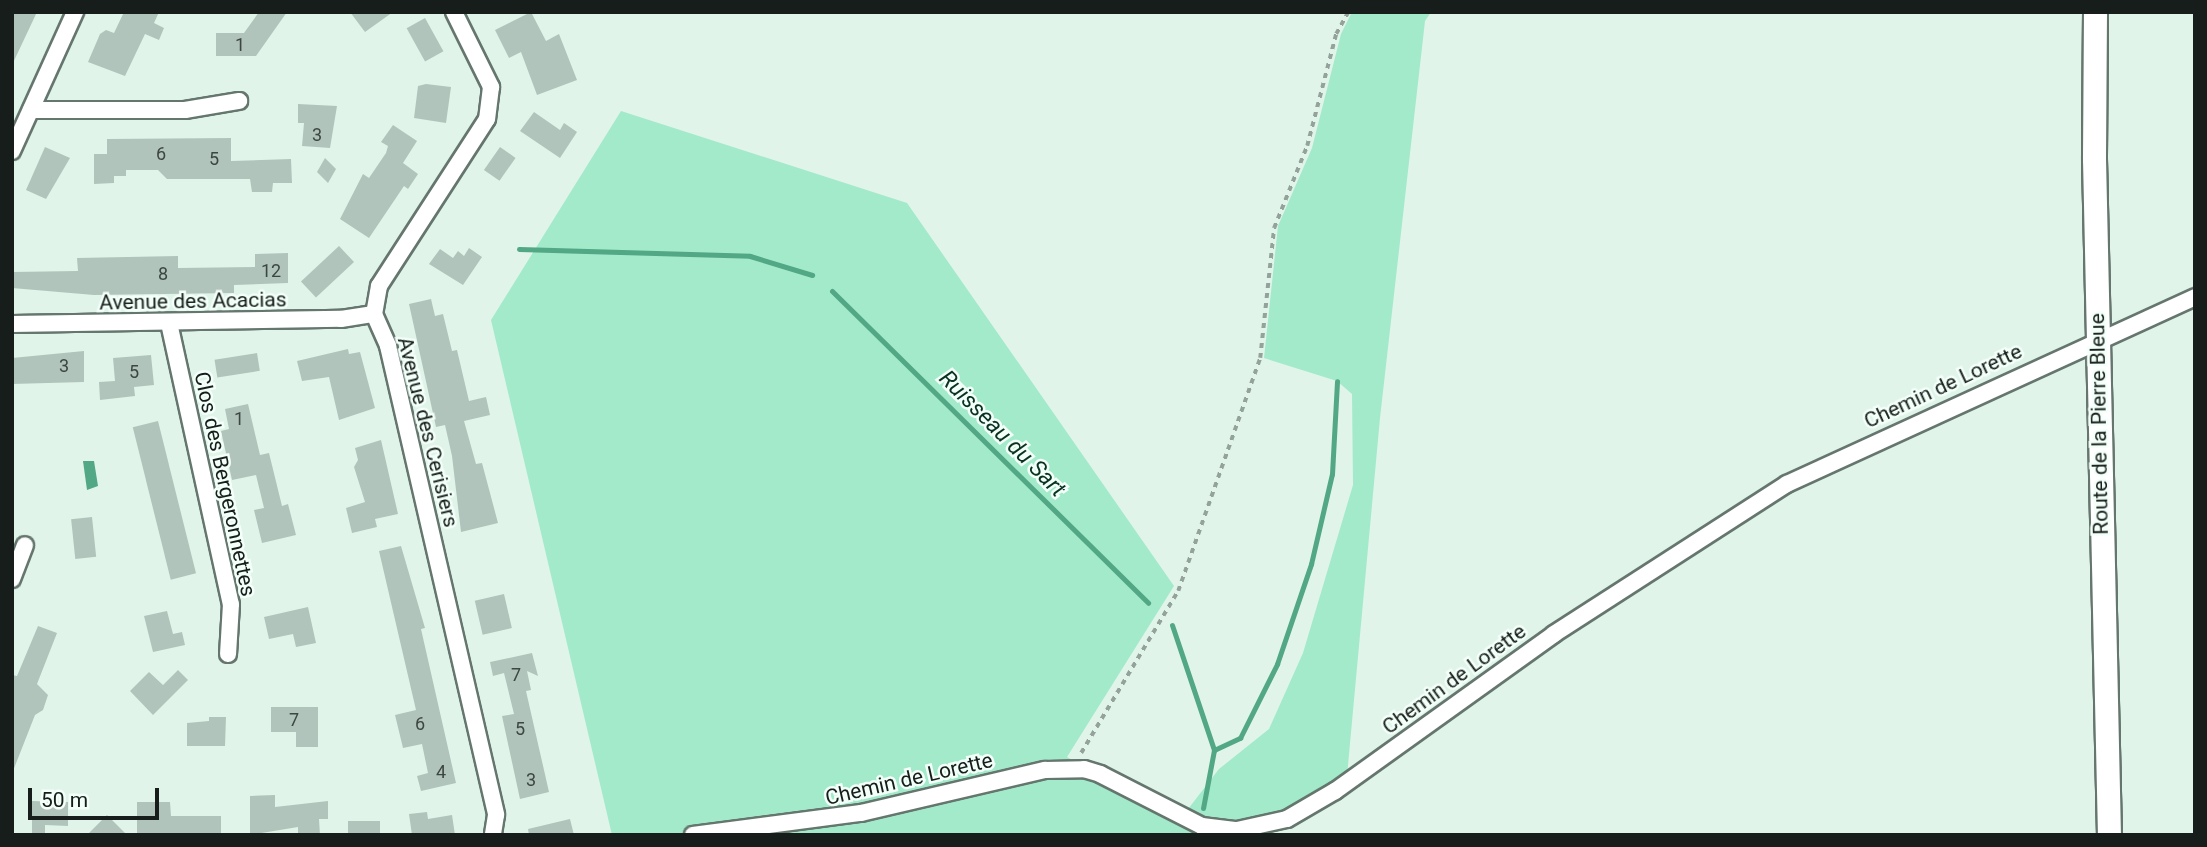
<!DOCTYPE html>
<html>
<head>
<meta charset="utf-8">
<style>
	body { margin:0 }
	#map { position:relative; width:2207px; height:847px; overflow:hidden; background:#e0f4ea; font-family:Roboto,sans-serif }
	div>[style] { position:absolute }
	[style*='--x'] { left:calc(var(--x)*1px); top:calc(var(--y)*1px); width:calc(var(--w)*1px); rotate:calc(var(--a)*1deg) }
	.green>* { inset:0; background:#a2eac9 }
	.water>* { inset:0; background:#52a784 }
	.stream>* { height:5px; margin:-2.5px; padding:0 2.5px; transform-origin:2.5px; border-radius:2.5px; background:#52a784 }
	.building>* { inset:0; background:#b1c4bb; transform-origin:0 0 }
	.path>* { height:3.5px; margin-top:-1.75px; transform-origin:0; background:repeating-linear-gradient(90deg,#93a29a 0 5px,transparent 0 10px) }
	.roads { filter:drop-shadow(2px 0 #65766e) drop-shadow(-2px 0 #65766e) drop-shadow(0 2px #65766e) drop-shadow(0 -2px #65766e) }
	.street>* { height:16px; margin:-8px; padding:0 8px; transform-origin:8px; border-radius:8px; background:#fff }
	.secondary>* { height:23px; margin:-11.5px; padding:0 11.5px; transform-origin:11.5px; border-radius:11.5px; background:#fff }
	span { translate:-50% -50%; white-space:nowrap; text-align:center; line-height:1.15; -webkit-text-stroke:5px #f3fff9; paint-order:stroke }
	.number-label { font-size:18px; color:#3d4742 }
	.number-label span { -webkit-text-stroke-width:0 }
	.street-label { font-size:21px; color:#161d1a }
	.water-label { font-size:23px; color:#0a3223; font-style:italic }
	.frame { position:absolute; inset:0; border:14px solid #161d1a; pointer-events:none }
	.scale { position:absolute; left:28px; top:788px; width:131px; height:32px; box-sizing:border-box; border:4px solid #161d1a; border-top:0; padding-left:9px; font-size:21px; line-height:24px; white-space:nowrap; color:#161d1a; -webkit-text-stroke:5px #f3fff9; paint-order:stroke }
</style>
</head>
<body>
<div id="map">
	<div class="green">
		<div style="clip-path:polygon(1352px 12px,1431px 12px,1425px 21px,1380px 418px,1347px 776px,1276px 819px,1219px 824px,1185px 813px,1219px 769px,1269px 729px,1303px 653px,1353px 485px,1352px 394px,1337px 381px,1264px 358px,1278px 226px,1312px 148px,1341px 34px)"></div>
		<div style="clip-path:polygon(621px 111px,907px 203px,1174px 586px,1067px 757px,1179px 821px,1216px 835px,612px 835px,491px 320px)"></div>
	</div>
	<div class="water">
		<div style="clip-path:polygon(83px 461px,94px 461px,98px 486px,87px 490px)"></div>
	</div>
	<div class="stream">
		<div style="--x:519;--y:249;--w:231;--a:1.7"></div>
		<div style="--x:750;--y:256;--w:65;--a:17"></div>
		<div style="--x:832;--y:291;--w:444;--a:44.6"></div>
		<div style="--x:1172;--y:625;--w:132;--a:71.4"></div>
		<div style="--x:1214;--y:750;--w:59;--a:100.7"></div>
		<div style="--x:1214;--y:750;--w:29;--a:-25"></div>
		<div style="--x:1240;--y:738;--w:83;--a:-63.4"></div>
		<div style="--x:1277;--y:664;--w:106;--a:-71.2"></div>
		<div style="--x:1311;--y:564;--w:92;--a:-76.9"></div>
		<div style="--x:1332;--y:474;--w:93;--a:-86.9"></div>
	</div>
	<div class="building">
		<div style="clip-path:polygon(12px 12px,37px 12px,12px 65px)"></div>
		<div style="clip-path:polygon(124px 12px,159px 12px,154px 23px,164px 28px,159px 40px,145px 34px,125px 76px,88px 62px,100px 34px,106px 30px,114px 33px)"></div>
		<div style="clip-path:polygon(259px 12px,287px 12px,256px 56px,216px 56px,216px 33px,244px 33px)"></div>
		<div style="clip-path:polygon(350px 12px,393px 12px,365px 32px)"></div>
		<div style="clip-path:polygon(531px 12px,546px 41px,559px 34px,577px 80px,537px 95px,521px 52px,509px 58px,495px 30px)"></div>
		<div style="left:425px;top:18px;width:38px;height:21px;rotate:61deg"></div>
		<div style="clip-path:polygon(426px 84px,451px 87px,446px 123px,414px 118px,418px 86px)"></div>
		<div style="clip-path:polygon(298px 104px,337px 106px,330px 148px,302px 146px,304px 123px,298px 123px)"></div>
		<div style="clip-path:polygon(534px 112px,560px 130px,564px 123px,577px 132px,560px 158px,520px 131px)"></div>
		<div style="clip-path:polygon(393px 125px,417px 141px,403px 163px,418px 174px,408px 189px,404px 186px,369px 238px,340px 219px,363px 174px,369px 178px,386px 153px,388px 146px,381px 142px)"></div>
		<div style="clip-path:polygon(231px 138px,231px 161px,291px 159px,292px 183px,273px 183px,272px 192px,252px 192px,250px 179px,167px 179px,158px 170px,126px 170px,126px 176px,114px 176px,114px 183px,94px 184px,94px 154px,107px 154px,107px 139px)"></div>
		<div style="clip-path:polygon(45px 147px,70px 158px,46px 199px,26px 190px)"></div>
		<div style="left:500px;top:147px;width:19px;height:28px;rotate:35deg"></div>
		<div style="clip-path:polygon(325px 158px,336px 169px,328px 183px,317px 172px)"></div>
		<div style="left:339px;top:246px;width:22px;height:52px;rotate:47deg"></div>
		<div style="clip-path:polygon(469px 248px,482px 257px,463px 285px,429px 264px,440px 249px,453px 258px,458px 251px,464px 256px)"></div>
		<div style="clip-path:polygon(288px 253px,288px 283px,234px 285px,234px 293px,94px 295px,12px 288px,12px 272px,78px 271px,77px 258px,178px 256px,178px 268px,255px 267px,255px 254px)"></div>
		<div style="clip-path:polygon(431px 299px,435px 316px,443px 314px,452px 351px,457px 350px,469px 401px,486px 397px,490px 415px,464px 421px,476px 464px,482px 463px,498px 523px,461px 532px,452px 456px,445px 425px,436px 427px,409px 304px)"></div>
		<div style="clip-path:polygon(348px 349px,349px 354px,360px 352px,375px 408px,339px 420px,329px 377px,302px 381px,297px 361px)"></div>
		<div style="clip-path:polygon(84px 351px,84px 382px,12px 384px,12px 358px)"></div>
		<div style="left:257px;top:353px;width:18px;height:43px;rotate:81deg"></div>
		<div style="clip-path:polygon(151px 355px,154px 385px,134px 387px,135px 396px,100px 400px,99px 382px,115px 381px,113px 358px)"></div>
		<div style="clip-path:polygon(248px 404px,260px 455px,269px 453px,282px 506px,288px 504px,296px 535px,262px 543px,254px 510px,264px 508px,256px 475px,232px 480px,221px 431px,229px 429px,225px 409px)"></div>
		<div style="left:158px;top:421px;width:157px;height:26px;rotate:76deg"></div>
		<div style="clip-path:polygon(381px 440px,398px 514px,375px 519px,377px 527px,352px 533px,346px 508px,365px 502px,354px 467px,358px 460px,355px 448px)"></div>
		<div style="left:92px;top:517px;width:40px;height:21px;rotate:84deg"></div>
		<div style="clip-path:polygon(401px 546px,425px 628px,421px 629px,456px 783px,421px 791px,417px 776px,428px 773px,422px 744px,403px 748px,395px 715px,416px 710px,379px 551px)"></div>
		<div style="left:504px;top:594px;width:35px;height:30px;rotate:77deg"></div>
		<div style="clip-path:polygon(308px 607px,316px 643px,296px 647px,293px 634px,269px 639px,264px 617px)"></div>
		<div style="clip-path:polygon(167px 611px,173px 634px,182px 632px,185px 645px,153px 652px,144px 616px)"></div>
		<div style="clip-path:polygon(38px 626px,57px 633px,37px 684px,48px 695px,43px 710px,35px 715px,13px 771px,12px 675px,17px 676px)"></div>
		<div style="clip-path:polygon(532px 653px,538px 676px,527px 671px,531px 690px,526px 691px,549px 792px,520px 799px,502px 716px,514px 714px,504px 673px,493px 676px,490px 662px)"></div>
		<div style="clip-path:polygon(178px 670px,188px 680px,153px 715px,130px 691px,149px 672px,163px 685px)"></div>
		<div style="clip-path:polygon(271px 707px,318px 707px,318px 747px,296px 747px,296px 732px,271px 732px)"></div>
		<div style="clip-path:polygon(209px 717px,226px 717px,225px 746px,187px 746px,187px 723px,209px 721px)"></div>
		<div style="clip-path:polygon(275px 795px,275px 807px,328px 801px,328px 819px,319px 819px,320px 835px,298px 835px,298px 827px,250px 835px,250px 796px)"></div>
		<div style="clip-path:polygon(32px 801px,68px 802px,68px 826px,45px 825px,45px 835px,32px 835px)"></div>
		<div style="clip-path:polygon(137px 802px,170px 802px,171px 816px,221px 816px,221px 835px,137px 835px)"></div>
		<div style="clip-path:polygon(427px 812px,428px 819px,452px 815px,455px 835px,412px 835px,409px 814px)"></div>
		<div style="clip-path:polygon(107px 815px,127px 835px,87px 835px)"></div>
		<div style="clip-path:polygon(570px 819px,574px 835px,529px 835px,528px 829px)"></div>
		<div style="left:380px;top:821px;width:14px;height:32px;rotate:90deg"></div>
	</div>
	<div class="path">
		<div style="--x:1081;--y:753;--w:189;--a:-59.1"></div>
		<div style="--x:1178;--y:591;--w:247;--a:-70.6"></div>
		<div style="--x:1260;--y:358;--w:131;--a:-83.9"></div>
		<div style="--x:1274;--y:228;--w:88;--a:-68.1"></div>
		<div style="--x:1307;--y:146;--w:116;--a:-75.5"></div>
		<div style="--x:1336;--y:34;--w:25;--a:-61"></div>
	</div>
	<div class="roads">
		<div class="street">
			<div style="--x:454;--y:12;--w:84;--a:63.7"></div>
			<div style="--x:491;--y:87;--w:32;--a:97"></div>
			<div style="--x:487;--y:119;--w:199;--a:122.9"></div>
			<div style="--x:379;--y:286;--w:28;--a:100"></div>
			<div style="--x:374;--y:314;--w:35;--a:66"></div>
			<div style="--x:388;--y:346;--w:481;--a:77"></div>
			<div style="--x:496;--y:815;--w:20;--a:99"></div>
			<div style="--x:31;--y:110;--w:154;--a:0"></div>
			<div style="--x:185;--y:110;--w:55;--a:-9.5"></div>
			<div style="--x:12;--y:151;--w:153;--a:-65.6"></div>
			<div style="--x:169;--y:323;--w:288;--a:77.6"></div>
			<div style="--x:231;--y:604;--w:50;--a:93.4"></div>
			<div style="--x:12;--y:324;--w:329;--a:-0.9"></div>
			<div style="--x:341;--y:319;--w:33;--a:-9"></div>
			<div style="--x:12;--y:579;--w:36;--a:-69"></div>
			<div style="--x:693;--y:835;--w:169;--a:-7.5"></div>
			<div style="--x:861;--y:813;--w:189;--a:-13.2"></div>
			<div style="--x:1045;--y:770;--w:39;--a:-1"></div>
			<div style="--x:1084;--y:769;--w:17;--a:17"></div>
			<div style="--x:1100;--y:774;--w:114;--a:27"></div>
			<div style="--x:1202;--y:826;--w:35;--a:7"></div>
			<div style="--x:1237;--y:830;--w:51;--a:-12.4"></div>
			<div style="--x:1287;--y:819;--w:56;--a:-30.3"></div>
			<div style="--x:1335;--y:791;--w:269;--a:-35.6"></div>
			<div style="--x:1554;--y:634;--w:277;--a:-32.8"></div>
			<div style="--x:1787;--y:484;--w:449;--a:-24.6"></div>
		</div>
		<div class="secondary">
			<div style="--x:2095;--y:12;--w:147;--a:90.4"></div>
			<div style="--x:2094;--y:159;--w:676;--a:88.73"></div>
		</div>
	</div>
	<div class="number-label">
		<span style="left:240px;top:45px">1</span>
		<span style="left:317px;top:135px">3</span>
		<span style="left:161px;top:154px">6</span>
		<span style="left:214px;top:159px">5</span>
		<span style="left:271px;top:271px">12</span>
		<span style="left:163px;top:274px">8</span>
		<span style="left:64px;top:366px">3</span>
		<span style="left:134px;top:372px">5</span>
		<span style="left:239px;top:419px">1</span>
		<span style="left:516px;top:675px">7</span>
		<span style="left:294px;top:720px">7</span>
		<span style="left:420px;top:724px">6</span>
		<span style="left:520px;top:729px">5</span>
		<span style="left:441px;top:772px">4</span>
		<span style="left:531px;top:780px">3</span>
	</div>
	<div class="street-label">
		<span style="left:193px;top:301px;rotate:-1deg">Avenue des Acacias</span>
		<span style="left:1943px;top:386px;rotate:-25deg">Chemin de Lorette</span>
		<span style="left:2099px;top:424px;rotate:-91deg">Route de la Pierre Bleue</span>
		<span style="left:428px;top:432px;rotate:76deg">Avenue des Cerisiers</span>
		<span style="left:225px;top:484px;rotate:78deg">Clos des Bergeronnettes</span>
		<span style="left:1454px;top:679px;rotate:-36deg">Chemin de Lorette</span>
		<span style="left:909px;top:779px;rotate:-13deg">Chemin de Lorette</span>
	</div>
	<div class="water-label">
		<span style="left:1002px;top:434px;rotate:45deg">Ruisseau du Sart</span>
	</div>
	<div class="frame"></div>
	<div class="scale">50 m</div>
</div>
</body>
</html>
